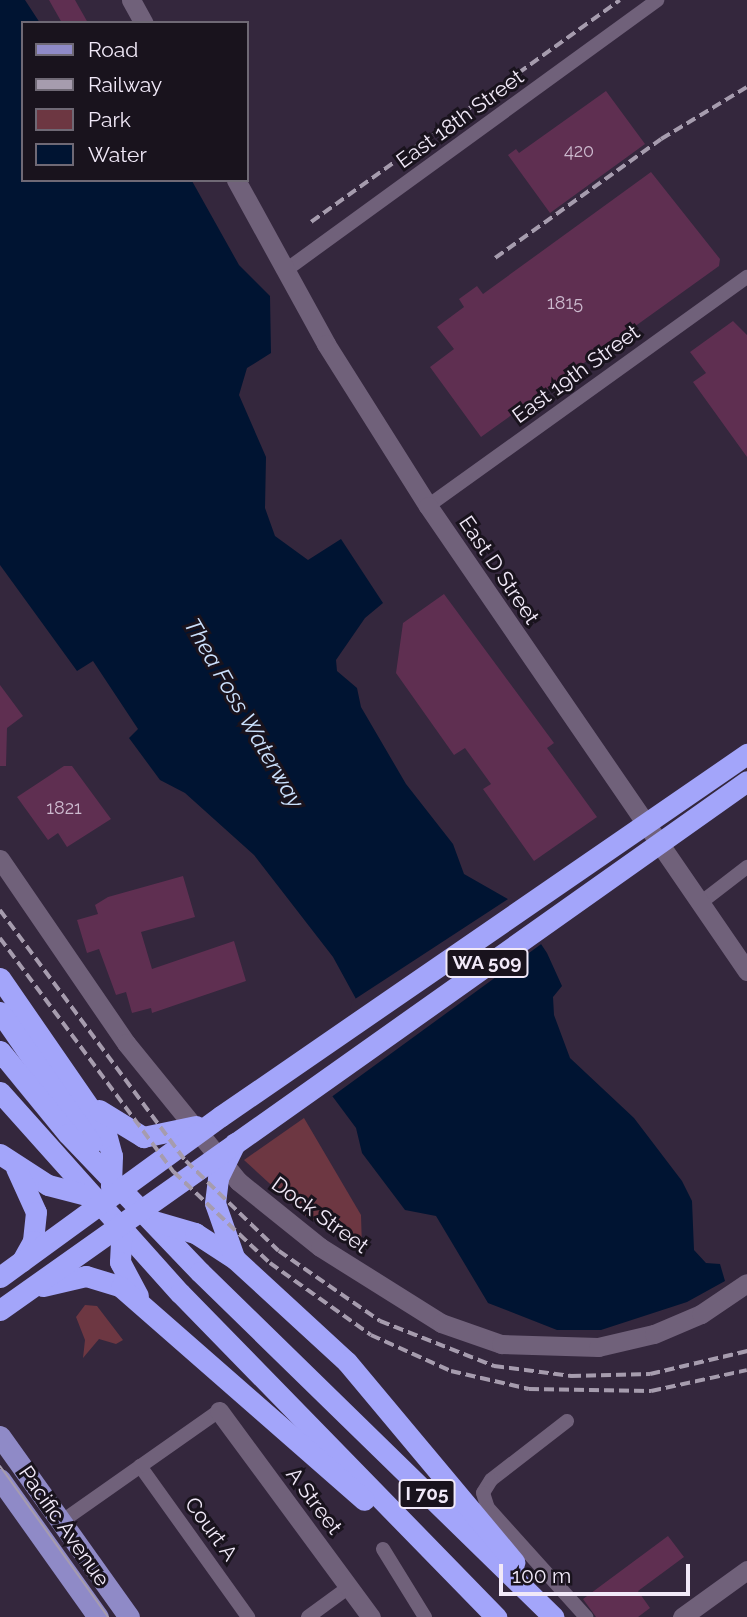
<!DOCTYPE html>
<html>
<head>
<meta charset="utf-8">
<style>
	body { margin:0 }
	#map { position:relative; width:747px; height:1617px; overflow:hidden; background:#34273d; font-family:Raleway,sans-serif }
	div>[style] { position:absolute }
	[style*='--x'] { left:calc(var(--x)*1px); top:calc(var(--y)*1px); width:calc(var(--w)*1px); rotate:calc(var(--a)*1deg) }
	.green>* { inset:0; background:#6d3742 }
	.water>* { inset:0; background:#001432 }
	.pier>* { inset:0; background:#34273d }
	.building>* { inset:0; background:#5f2f51 }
	.street>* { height:14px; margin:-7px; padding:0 7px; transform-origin:7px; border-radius:7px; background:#70617a }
	.secondary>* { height:19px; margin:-9.5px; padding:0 9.5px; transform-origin:9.5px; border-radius:9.5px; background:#70617a }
	.primary>* { height:21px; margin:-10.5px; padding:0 10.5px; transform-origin:10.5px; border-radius:10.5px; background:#8f8ac7 }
	.highway>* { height:21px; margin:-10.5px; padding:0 10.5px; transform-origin:10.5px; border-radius:10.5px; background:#a3a5fa }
	.tram>* { height:2px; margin:-1px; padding:0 1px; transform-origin:1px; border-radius:1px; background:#a69cae }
	.rail>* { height:3.5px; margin-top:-1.75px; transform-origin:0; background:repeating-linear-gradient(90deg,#a69cae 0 10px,transparent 0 15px) }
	span { translate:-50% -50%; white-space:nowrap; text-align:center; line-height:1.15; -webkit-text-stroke:6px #19131d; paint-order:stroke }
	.number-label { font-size:18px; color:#ccbace }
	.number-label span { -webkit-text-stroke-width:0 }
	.shield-label span { padding:2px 5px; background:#19131d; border:2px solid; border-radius:5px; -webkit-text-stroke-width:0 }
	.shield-label { font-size:19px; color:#f1e9f8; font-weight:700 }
	.street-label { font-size:21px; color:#f1e9f8 }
	.water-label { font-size:23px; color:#cbe1fd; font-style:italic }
	.legend { position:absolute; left:21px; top:21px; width:228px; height:161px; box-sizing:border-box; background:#19131d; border:2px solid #6f6975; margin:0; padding:9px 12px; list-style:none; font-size:21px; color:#f1e9f8 }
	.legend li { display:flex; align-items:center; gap:14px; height:35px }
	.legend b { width:35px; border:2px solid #6f6975 }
	.scale { position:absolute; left:499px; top:1564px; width:191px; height:32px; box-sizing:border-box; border:4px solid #f1e9f8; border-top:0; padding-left:9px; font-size:21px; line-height:24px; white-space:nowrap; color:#f1e9f8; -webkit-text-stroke:5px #19131d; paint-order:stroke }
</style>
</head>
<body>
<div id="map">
	<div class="green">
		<div style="clip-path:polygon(304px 1118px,361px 1215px,362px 1248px,303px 1214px,244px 1160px)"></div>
		<div style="clip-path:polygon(97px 1306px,123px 1340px,116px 1344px,99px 1339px,83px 1358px,85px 1340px,76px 1317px,85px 1305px)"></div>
	</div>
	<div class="water">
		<div style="clip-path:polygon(0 0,25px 0,40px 23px,23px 23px,23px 180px,192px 181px,239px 265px,270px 296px,271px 353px,247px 368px,239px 395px,266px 457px,265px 508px,275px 536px,308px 560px,341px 539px,383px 603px,365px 618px,336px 660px,337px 671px,357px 688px,361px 707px,406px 784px,453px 844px,464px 874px,513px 902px,547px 953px,562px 986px,553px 997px,554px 1015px,570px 1058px,634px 1118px,682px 1181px,692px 1201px,694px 1250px,706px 1263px,720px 1264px,725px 1281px,687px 1302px,601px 1330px,557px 1330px,488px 1303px,436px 1216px,405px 1210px,362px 1153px,356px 1128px,330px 1093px,356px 999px,333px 957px,254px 855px,185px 793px,160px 780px,129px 738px,138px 729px,93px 661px,77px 671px,0 565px)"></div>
	</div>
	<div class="pier">
		<div style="clip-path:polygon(511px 897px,544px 942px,330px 1098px,329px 1063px,345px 1036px,352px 1001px)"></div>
	</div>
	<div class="building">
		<div style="clip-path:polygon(49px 0,75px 0,88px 23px,62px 23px)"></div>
		<div style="clip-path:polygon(606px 91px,645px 144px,550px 213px,508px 155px,516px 149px,519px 153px)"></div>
		<div style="clip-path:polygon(651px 172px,720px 259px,719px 266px,481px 437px,430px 367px,454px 349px,437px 327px,464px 307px,459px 299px,477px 286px,483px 294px)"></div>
		<div style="clip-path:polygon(733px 321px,747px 335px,747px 457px,693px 382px,706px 373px,690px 352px)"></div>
		<div style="clip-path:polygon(444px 594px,554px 743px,547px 748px,597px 817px,534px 861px,483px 789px,491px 784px,465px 748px,454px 755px,396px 673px,403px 623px)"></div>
		<div style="clip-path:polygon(0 685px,23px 716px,7px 728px,6px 766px,0 766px)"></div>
		<div style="clip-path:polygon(64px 766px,72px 766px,111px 819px,67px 847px,58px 833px,48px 840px,17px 797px)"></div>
		<div style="clip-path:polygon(183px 876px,195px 917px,141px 932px,152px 969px,234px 941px,246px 981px,152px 1013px,151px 1008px,132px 1013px,126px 992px,116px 995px,99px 949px,87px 953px,77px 920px,98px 914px,95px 905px,108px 897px)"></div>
		<div style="clip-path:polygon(668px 1536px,684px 1557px,638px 1591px,650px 1608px,638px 1617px,596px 1617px,583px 1599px)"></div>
	</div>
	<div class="street">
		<div style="--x:286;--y:270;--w:459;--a:-36"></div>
		<div style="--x:428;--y:506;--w:393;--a:-35.7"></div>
		<div style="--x:699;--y:904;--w:61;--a:-37.6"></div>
		<div style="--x:567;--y:1421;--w:96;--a:142.2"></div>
		<div style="--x:491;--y:1480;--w:15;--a:122"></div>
		<div style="--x:483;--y:1493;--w:16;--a:72"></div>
		<div style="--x:488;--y:1508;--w:147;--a:48"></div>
		<div style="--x:140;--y:1466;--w:186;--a:54.4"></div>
		<div style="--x:61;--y:1522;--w:193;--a:-35.1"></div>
		<div style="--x:383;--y:1549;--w:80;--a:58.3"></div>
		<div style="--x:308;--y:1617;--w:51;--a:-36.2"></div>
	</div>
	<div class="secondary">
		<div style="--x:131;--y:0;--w:26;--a:61"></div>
		<div style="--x:236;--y:180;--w:187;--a:61.2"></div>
		<div style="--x:326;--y:344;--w:191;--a:57.8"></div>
		<div style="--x:428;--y:506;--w:564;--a:55.55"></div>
		<div style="--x:0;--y:859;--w:223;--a:55.6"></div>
		<div style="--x:126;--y:1043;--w:178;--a:50.9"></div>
		<div style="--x:238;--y:1181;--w:105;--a:38.8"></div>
		<div style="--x:320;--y:1247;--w:143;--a:32.1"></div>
		<div style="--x:441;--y:1323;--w:64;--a:19.3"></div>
		<div style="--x:501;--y:1344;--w:97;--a:1.8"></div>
		<div style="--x:598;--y:1347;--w:57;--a:-13.1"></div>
		<div style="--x:654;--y:1334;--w:51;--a:-23.1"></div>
		<div style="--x:701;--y:1314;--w:55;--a:-34"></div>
		<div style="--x:219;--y:1411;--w:256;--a:53.6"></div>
		<div style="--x:682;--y:1617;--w:80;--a:-35.9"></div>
	</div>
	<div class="primary">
		<div style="--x:0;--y:1436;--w:222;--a:54.5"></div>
		<div style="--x:0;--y:1479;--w:169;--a:54.6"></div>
	</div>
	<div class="highway">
		<div style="--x:0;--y:978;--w:185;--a:55.4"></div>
		<div style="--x:105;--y:1130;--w:27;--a:75"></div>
		<div style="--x:112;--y:1156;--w:31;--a:92"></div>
		<div style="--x:0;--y:1012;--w:160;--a:55.2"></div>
		<div style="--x:0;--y:1051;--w:107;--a:50.7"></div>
		<div style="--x:68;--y:1134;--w:191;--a:46.3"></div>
		<div style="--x:200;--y:1272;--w:494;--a:44.3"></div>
		<div style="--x:0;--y:1092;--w:270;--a:48.2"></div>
		<div style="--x:180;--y:1293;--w:453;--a:45.7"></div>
		<div style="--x:99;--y:1110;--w:52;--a:31.5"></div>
		<div style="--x:143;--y:1137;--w:54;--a:-11.7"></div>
		<div style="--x:0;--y:1154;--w:57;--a:32.9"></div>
		<div style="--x:48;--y:1185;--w:48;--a:14.6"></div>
		<div style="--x:16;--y:1168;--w:48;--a:65.6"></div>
		<div style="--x:36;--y:1212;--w:29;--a:96"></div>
		<div style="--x:33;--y:1241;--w:23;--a:119"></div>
		<div style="--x:154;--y:1221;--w:43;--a:16.3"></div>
		<div style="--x:195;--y:1233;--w:48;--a:33"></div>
		<div style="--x:235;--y:1259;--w:152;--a:42.6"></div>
		<div style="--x:347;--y:1362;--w:261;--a:50.1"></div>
		<div style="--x:122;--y:1222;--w:40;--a:92.9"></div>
		<div style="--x:120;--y:1262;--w:38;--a:62"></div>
		<div style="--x:234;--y:1257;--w:57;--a:-109.4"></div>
		<div style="--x:215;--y:1203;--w:25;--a:-83"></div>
		<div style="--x:218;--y:1178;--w:39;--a:-64"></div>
		<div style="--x:0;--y:1277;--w:273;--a:-36.1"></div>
		<div style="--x:221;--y:1116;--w:639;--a:-34.54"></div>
		<div style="--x:43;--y:1286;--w:44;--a:-13.1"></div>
		<div style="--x:86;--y:1276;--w:37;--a:17"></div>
		<div style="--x:121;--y:1287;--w:323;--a:41.2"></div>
		<div style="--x:0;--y:1310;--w:915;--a:-35.3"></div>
	</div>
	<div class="tram">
		<div style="--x:0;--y:1466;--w:186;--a:54.4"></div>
	</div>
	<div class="rail">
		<div style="--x:311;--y:222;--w:380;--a:-35.7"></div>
		<div style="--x:495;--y:258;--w:204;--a:-35.6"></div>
		<div style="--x:661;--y:139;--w:100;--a:-31.2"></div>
		<div style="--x:0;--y:910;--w:312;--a:53.5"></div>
		<div style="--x:186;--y:1161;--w:129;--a:44.1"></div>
		<div style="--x:279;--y:1251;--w:123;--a:34.7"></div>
		<div style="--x:380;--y:1321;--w:123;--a:21.5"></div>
		<div style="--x:494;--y:1366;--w:78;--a:7.4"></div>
		<div style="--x:571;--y:1376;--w:79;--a:-1.5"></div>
		<div style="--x:650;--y:1374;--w:100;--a:-13.3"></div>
		<div style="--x:0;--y:938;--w:292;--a:53.4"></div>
		<div style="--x:174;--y:1172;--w:132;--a:43.5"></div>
		<div style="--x:270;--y:1263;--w:124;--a:35.5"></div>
		<div style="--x:371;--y:1335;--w:88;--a:24.2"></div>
		<div style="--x:451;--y:1371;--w:80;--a:13"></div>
		<div style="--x:529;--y:1389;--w:122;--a:0.9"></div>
		<div style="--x:651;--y:1391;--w:98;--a:-12.3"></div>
	</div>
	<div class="number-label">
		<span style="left:579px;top:151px">420</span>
		<span style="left:565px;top:303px">1815</span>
		<span style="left:64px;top:808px">1821</span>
	</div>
	<div class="shield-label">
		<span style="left:487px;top:963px">WA 509</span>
		<span style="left:427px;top:1494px">I 705</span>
	</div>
	<div class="street-label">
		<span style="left:460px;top:119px;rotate:-36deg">East 18th Street</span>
		<span style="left:576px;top:374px;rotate:-36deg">East 19th Street</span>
		<span style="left:499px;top:570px;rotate:56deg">East D Street</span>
		<span style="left:320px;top:1215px;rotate:36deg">Dock Street</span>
		<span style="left:314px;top:1501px;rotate:53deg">A Street</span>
		<span style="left:64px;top:1526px;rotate:55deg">Pacific Avenue</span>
		<span style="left:211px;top:1529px;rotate:54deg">Court A</span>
	</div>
	<div class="water-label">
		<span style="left:244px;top:713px;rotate:60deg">Thea Foss Waterway</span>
	</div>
	<ul class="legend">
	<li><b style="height:9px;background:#8f8ac7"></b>Road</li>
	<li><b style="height:9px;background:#a69cae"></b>Railway</li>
	<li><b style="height:19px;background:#6d3742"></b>Park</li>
	<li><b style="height:19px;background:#001432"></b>Water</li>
	</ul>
	<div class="scale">100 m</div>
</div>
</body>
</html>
